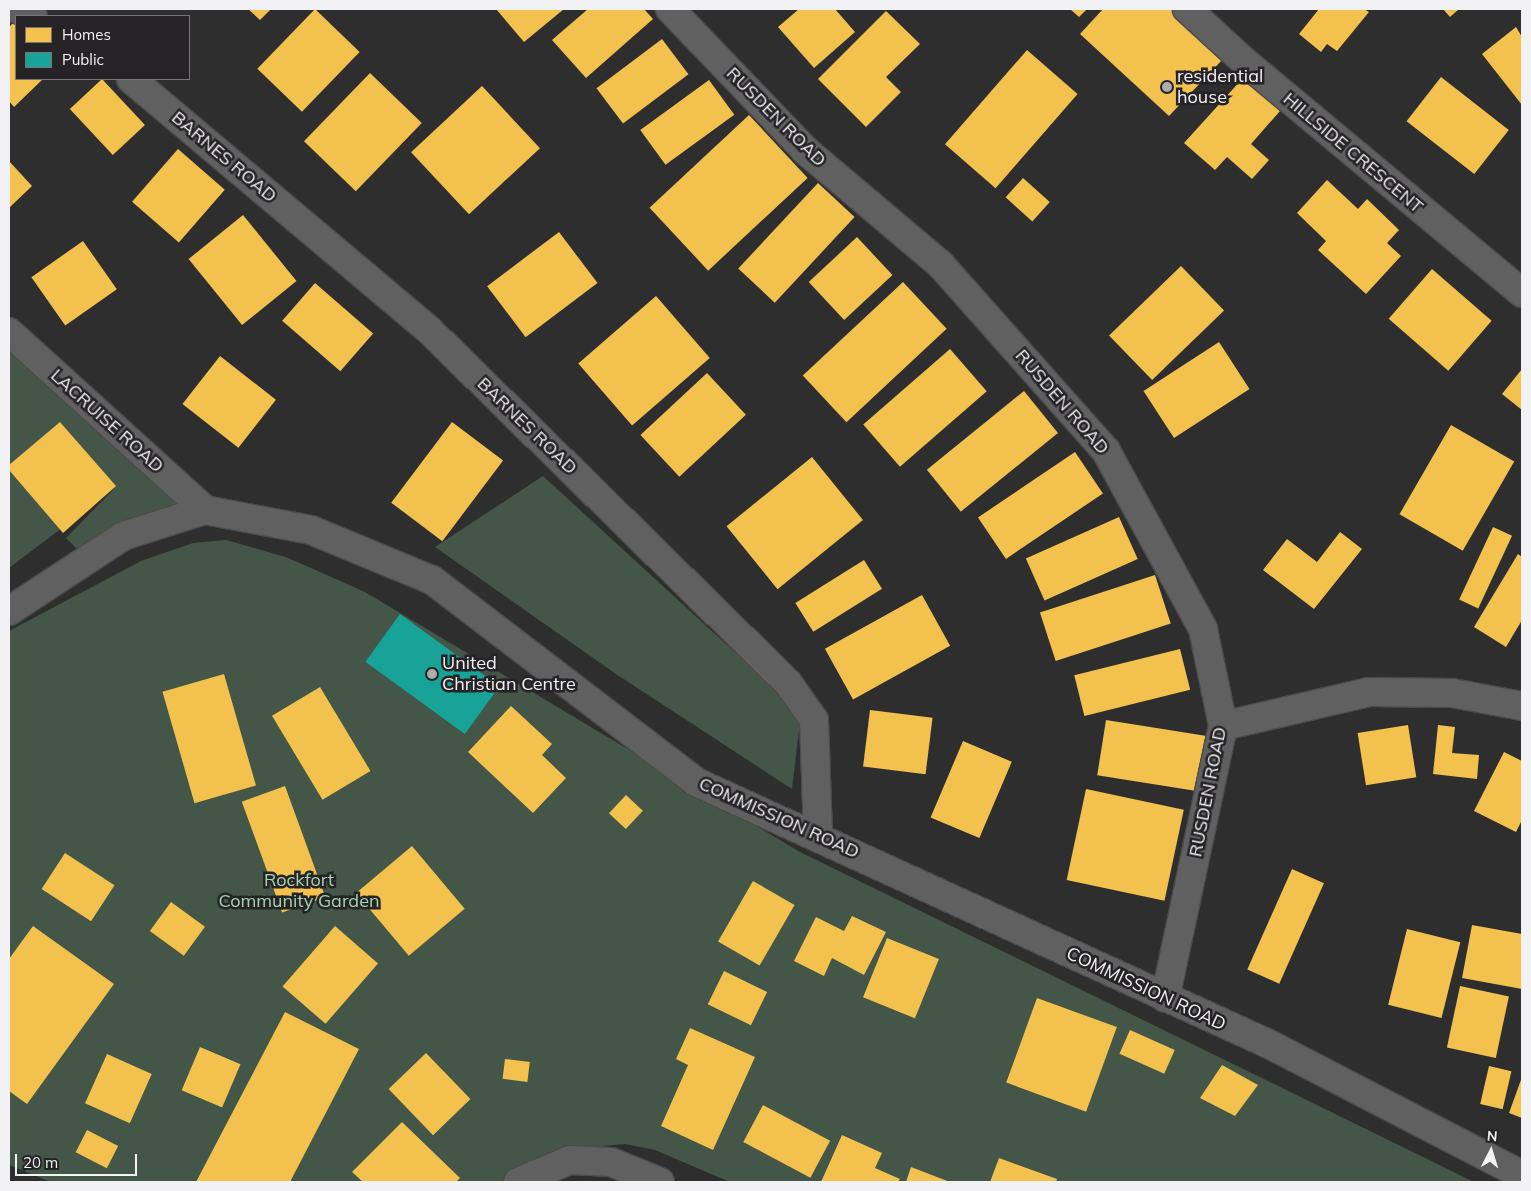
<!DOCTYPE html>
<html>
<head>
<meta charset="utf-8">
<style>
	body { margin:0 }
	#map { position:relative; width:1531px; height:1191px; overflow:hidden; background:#2e2e2f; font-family:Mulish,sans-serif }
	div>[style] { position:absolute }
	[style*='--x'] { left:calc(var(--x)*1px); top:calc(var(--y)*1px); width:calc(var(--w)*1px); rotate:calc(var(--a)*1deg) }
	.green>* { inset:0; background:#435648 }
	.homes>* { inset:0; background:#f2c14e; transform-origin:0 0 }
	.public>* { inset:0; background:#17a398; transform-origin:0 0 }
	.roads { filter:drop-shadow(1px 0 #4b4b4c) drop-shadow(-1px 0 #4b4b4c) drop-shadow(0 1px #4b4b4c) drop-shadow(0 -1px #4b4b4c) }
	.minor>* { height:28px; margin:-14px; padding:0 14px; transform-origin:14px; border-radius:14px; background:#606061 }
	.dots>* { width:14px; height:14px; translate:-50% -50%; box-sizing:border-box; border:2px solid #252326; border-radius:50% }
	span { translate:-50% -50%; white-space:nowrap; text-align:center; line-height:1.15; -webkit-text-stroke:5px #252326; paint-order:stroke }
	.poi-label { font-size:18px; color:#f2f1f3 }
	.left { translate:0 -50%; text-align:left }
	.street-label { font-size:18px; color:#f2f1f3 }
	.park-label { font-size:18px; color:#a4d4b1 }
	.frame { position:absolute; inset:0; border:10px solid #f2f1f3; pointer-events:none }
	.legend { position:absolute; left:15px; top:15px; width:175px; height:65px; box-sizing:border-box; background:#252326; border:1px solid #777578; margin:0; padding:6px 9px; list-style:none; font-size:15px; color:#f2f1f3 }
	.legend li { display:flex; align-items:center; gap:10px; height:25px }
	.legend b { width:25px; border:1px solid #777578 }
	.north { position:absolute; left:1466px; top:1126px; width:50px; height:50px; -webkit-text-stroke:4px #252326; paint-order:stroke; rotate:5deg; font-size:14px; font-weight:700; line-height:20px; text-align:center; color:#f2f1f3 }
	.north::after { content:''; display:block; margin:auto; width:18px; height:22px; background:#f2f1f3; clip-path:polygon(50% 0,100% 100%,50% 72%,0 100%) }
	.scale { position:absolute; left:15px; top:1154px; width:122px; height:22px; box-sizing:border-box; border:2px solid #f2f1f3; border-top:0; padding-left:6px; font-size:15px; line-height:18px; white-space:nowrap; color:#f2f1f3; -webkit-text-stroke:4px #252326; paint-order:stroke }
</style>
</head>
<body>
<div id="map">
	<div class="green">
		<div style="clip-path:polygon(9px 346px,199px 509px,85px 557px,66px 538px,115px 488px,9px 568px)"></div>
		<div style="clip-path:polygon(543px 476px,801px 713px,792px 789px,616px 674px,435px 547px)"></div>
		<div style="clip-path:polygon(226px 540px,286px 557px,365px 592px,800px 852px,1474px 1182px,730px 1182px,655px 1150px,625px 1144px,569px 1149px,505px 1182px,51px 1182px,9px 1165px,9px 631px,141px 561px,193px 543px)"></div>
	</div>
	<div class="homes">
		<div style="clip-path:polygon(248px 9px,271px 9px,260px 20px)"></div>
		<div style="left:315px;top:9px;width:62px;height:83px;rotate:44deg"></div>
		<div style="clip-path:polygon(496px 9px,564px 9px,524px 42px)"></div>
		<div style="clip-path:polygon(588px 9px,644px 9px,653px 19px,586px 78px,552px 40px)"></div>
		<div style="clip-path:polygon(799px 9px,835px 9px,855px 32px,814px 68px,778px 27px)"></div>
		<div style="clip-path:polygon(1070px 9px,1087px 9px,1079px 17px)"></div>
		<div style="clip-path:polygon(1103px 9px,1171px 9px,1224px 58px,1169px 116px,1080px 34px)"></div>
		<div style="clip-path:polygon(1319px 9px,1364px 9px,1369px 12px,1337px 51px,1327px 44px,1321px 52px,1299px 34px)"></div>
		<div style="clip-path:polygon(1443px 9px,1459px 9px,1450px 17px)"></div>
		<div style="clip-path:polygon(886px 11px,920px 44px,886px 77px,901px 92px,866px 127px,818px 79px)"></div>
		<div style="clip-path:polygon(16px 20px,16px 79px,43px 79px,14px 107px,9px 101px,9px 27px)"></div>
		<div style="clip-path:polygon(1516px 27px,1522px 37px,1522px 105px,1482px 54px)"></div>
		<div style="left:662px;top:39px;width:44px;height:82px;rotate:53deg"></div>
		<div style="left:1027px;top:50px;width:67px;height:125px;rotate:41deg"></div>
		<div style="left:370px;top:73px;width:72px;height:95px;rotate:44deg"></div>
		<div style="left:1441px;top:77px;width:86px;height:56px;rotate:38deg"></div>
		<div style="clip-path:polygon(1243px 78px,1280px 111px,1251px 144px,1269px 160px,1252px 179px,1227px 157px,1215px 170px,1184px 143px)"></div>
		<div style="left:102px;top:79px;width:63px;height:44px;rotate:47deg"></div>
		<div style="left:709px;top:80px;width:43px;height:85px;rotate:54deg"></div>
		<div style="left:482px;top:86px;width:85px;height:97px;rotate:47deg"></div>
		<div style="left:749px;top:115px;width:86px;height:136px;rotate:47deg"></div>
		<div style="left:178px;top:149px;width:62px;height:70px;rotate:41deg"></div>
		<div style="clip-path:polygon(9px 161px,32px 186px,9px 208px)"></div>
		<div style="left:1023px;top:178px;width:36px;height:26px;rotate:42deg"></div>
		<div style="clip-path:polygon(1327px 180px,1358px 209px,1367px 199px,1399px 230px,1387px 243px,1401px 256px,1366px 294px,1318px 250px,1326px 241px,1297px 213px)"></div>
		<div style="left:818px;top:183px;width:50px;height:117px;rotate:43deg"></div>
		<div style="left:243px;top:215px;width:85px;height:70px;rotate:51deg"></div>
		<div style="left:559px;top:232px;width:64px;height:90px;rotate:53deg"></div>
		<div style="left:857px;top:237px;width:52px;height:66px;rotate:47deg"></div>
		<div style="left:83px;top:241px;width:59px;height:63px;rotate:55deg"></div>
		<div style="left:1181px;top:266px;width:62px;height:100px;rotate:46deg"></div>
		<div style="left:1432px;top:269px;width:79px;height:66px;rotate:41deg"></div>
		<div style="left:903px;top:282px;width:64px;height:137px;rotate:47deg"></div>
		<div style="left:315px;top:283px;width:77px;height:50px;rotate:41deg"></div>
		<div style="left:656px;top:296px;width:82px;height:103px;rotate:49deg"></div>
		<div style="left:1219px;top:342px;width:56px;height:90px;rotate:57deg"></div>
		<div style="left:950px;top:349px;width:56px;height:115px;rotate:49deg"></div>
		<div style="left:220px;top:356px;width:71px;height:61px;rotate:38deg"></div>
		<div style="clip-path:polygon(1522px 369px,1522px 410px,1502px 394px)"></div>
		<div style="left:707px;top:373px;width:57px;height:91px;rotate:47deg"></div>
		<div style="left:1024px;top:391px;width:54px;height:125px;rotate:51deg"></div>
		<div style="clip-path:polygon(60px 422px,116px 486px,63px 533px,9px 470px,9px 465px)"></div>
		<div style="left:452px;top:422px;width:64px;height:101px;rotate:37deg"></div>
		<div style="left:1451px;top:425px;width:73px;height:103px;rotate:30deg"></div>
		<div style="left:1075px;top:452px;width:50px;height:117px;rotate:56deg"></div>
		<div style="left:812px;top:457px;width:81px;height:110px;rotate:51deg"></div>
		<div style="left:1119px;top:517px;width:46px;height:102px;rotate:66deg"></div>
		<div style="left:1493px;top:527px;width:21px;height:80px;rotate:25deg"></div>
		<div style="clip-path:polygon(1340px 532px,1362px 549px,1314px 609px,1263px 570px,1287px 539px,1317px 562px)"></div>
		<div style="clip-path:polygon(1518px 554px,1522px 557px,1522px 620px,1506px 647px,1474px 627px)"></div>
		<div style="left:864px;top:560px;width:34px;height:81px;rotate:58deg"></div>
		<div style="left:1155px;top:575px;width:51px;height:121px;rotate:72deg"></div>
		<div style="left:922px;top:595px;width:58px;height:111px;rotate:61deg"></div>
		<div style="left:1180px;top:649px;width:42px;height:109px;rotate:76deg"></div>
		<div style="left:224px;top:674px;width:116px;height:64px;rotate:74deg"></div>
		<div style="left:320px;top:687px;width:98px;height:56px;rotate:59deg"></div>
		<div style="clip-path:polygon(511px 706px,552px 744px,542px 755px,566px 778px,533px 813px,468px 752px)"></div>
		<div style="left:870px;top:710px;width:63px;height:57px;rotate:7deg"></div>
		<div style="left:1106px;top:720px;width:102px;height:56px;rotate:9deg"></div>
		<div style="left:1408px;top:725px;width:53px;height:51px;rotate:81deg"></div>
		<div style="clip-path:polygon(1438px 725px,1455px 727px,1452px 753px,1479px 755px,1477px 779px,1433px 774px)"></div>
		<div style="left:963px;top:741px;width:53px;height:83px;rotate:23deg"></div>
		<div style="clip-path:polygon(1504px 752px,1522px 761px,1522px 820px,1516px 832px,1474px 811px)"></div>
		<div style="left:285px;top:786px;width:118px;height:46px;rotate:70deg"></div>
		<div style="left:1086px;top:789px;width:100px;height:93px;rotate:12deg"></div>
		<div style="left:626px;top:795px;width:23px;height:25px;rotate:43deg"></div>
		<div style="left:412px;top:846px;width:82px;height:73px;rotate:50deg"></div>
		<div style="left:65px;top:853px;width:59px;height:43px;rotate:33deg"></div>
		<div style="left:1292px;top:869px;width:35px;height:110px;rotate:24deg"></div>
		<div style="left:753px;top:881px;width:48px;height:70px;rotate:30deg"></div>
		<div style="left:171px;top:902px;width:42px;height:36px;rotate:36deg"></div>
		<div style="clip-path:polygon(852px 916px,886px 932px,864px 975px,832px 958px,824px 976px,794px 961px,816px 917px,844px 931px)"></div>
		<div style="clip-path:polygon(1472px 925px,1522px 934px,1522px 989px,1462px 978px)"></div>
		<div style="clip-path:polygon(33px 926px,114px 984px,27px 1104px,9px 1091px,9px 959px)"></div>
		<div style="left:335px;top:926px;width:57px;height:80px;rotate:41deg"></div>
		<div style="left:1407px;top:929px;width:55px;height:78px;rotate:14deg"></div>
		<div style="left:887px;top:938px;width:56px;height:64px;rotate:22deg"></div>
		<div style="left:724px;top:971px;width:48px;height:37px;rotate:26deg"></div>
		<div style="left:1460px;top:986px;width:50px;height:63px;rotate:12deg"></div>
		<div style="left:1037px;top:998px;width:85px;height:90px;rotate:20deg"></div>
		<div style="clip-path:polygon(285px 1012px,359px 1049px,290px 1182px,196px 1182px)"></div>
		<div style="clip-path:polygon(690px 1028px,755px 1057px,713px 1150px,661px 1126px,688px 1065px,676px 1059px)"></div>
		<div style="left:1130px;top:1030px;width:49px;height:26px;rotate:24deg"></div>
		<div style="left:200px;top:1047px;width:44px;height:47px;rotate:23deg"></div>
		<div style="left:426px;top:1053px;width:64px;height:52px;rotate:46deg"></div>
		<div style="left:107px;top:1054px;width:49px;height:54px;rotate:24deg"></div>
		<div style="left:505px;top:1059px;width:25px;height:20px;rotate:7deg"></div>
		<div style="clip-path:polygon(1222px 1065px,1258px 1085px,1235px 1116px,1200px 1098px)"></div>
		<div style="left:1489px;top:1066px;width:23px;height:39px;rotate:13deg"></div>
		<div style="clip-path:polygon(1522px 1077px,1522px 1118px,1509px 1113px)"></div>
		<div style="left:763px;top:1105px;width:76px;height:42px;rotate:28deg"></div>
		<div style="clip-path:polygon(402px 1122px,460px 1178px,456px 1182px,363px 1182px,352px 1172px)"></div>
		<div style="left:87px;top:1130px;width:35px;height:25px;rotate:27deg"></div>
		<div style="clip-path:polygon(842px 1135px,882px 1153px,875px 1168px,900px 1179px,898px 1182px,821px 1182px)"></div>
		<div style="clip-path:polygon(999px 1158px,1057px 1179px,1056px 1182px,990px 1182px)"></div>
		<div style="clip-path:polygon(911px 1167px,950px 1182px,906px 1182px)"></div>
	</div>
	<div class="public">
		<div style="left:400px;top:614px;width:123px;height:59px;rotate:36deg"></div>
	</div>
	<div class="roads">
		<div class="minor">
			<div style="--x:17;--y:9;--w:17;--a:24"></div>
			<div style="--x:670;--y:9;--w:195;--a:46.2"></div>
			<div style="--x:805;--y:150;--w:177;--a:40.2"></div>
			<div style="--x:940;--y:264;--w:250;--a:48.4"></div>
			<div style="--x:1106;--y:451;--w:203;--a:61.4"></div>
			<div style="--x:1203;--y:629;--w:99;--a:78.3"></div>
			<div style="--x:1223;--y:726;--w:278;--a:102"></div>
			<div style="--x:1187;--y:9;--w:80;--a:42.5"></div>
			<div style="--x:1246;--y:63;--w:359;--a:39.8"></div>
			<div style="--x:131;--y:79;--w:390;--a:40.1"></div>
			<div style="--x:429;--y:330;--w:503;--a:44.52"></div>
			<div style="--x:788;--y:683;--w:45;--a:54.9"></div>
			<div style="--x:814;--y:720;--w:115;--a:88"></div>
			<div style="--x:9;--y:332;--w:265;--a:42.2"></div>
			<div style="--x:9;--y:611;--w:136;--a:-33.3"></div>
			<div style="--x:123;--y:536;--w:86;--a:-17.6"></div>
			<div style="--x:205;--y:510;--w:108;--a:10.7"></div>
			<div style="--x:311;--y:530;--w:131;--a:22.5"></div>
			<div style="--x:432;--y:580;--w:332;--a:37.4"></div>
			<div style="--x:696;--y:782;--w:632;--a:24.58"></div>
			<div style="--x:1271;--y:1045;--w:283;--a:27.4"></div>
			<div style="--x:1223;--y:726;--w:150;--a:-13.1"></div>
			<div style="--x:1369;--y:692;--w:83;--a:0.7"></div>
			<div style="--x:1452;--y:693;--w:71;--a:10.5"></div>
			<div style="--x:518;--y:1182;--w:56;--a:-22.9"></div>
			<div style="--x:570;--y:1160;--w:41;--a:2.8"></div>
			<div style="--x:611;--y:1162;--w:53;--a:22.2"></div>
		</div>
	</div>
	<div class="dots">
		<div style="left:1167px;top:87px;background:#adadae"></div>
		<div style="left:432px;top:674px;background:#adadae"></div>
	</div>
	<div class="poi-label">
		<span class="left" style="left:1177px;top:87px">residential<br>house</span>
		<span class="left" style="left:442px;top:674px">United<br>Christian Centre</span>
	</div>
	<div class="street-label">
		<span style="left:776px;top:117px;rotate:45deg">RUSDEN ROAD</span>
		<span style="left:1353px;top:153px;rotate:40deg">HILLSIDE CRESCENT</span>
		<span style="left:224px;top:157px;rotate:40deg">BARNES ROAD</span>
		<span style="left:1062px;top:402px;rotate:49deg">RUSDEN ROAD</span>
		<span style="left:107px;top:421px;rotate:42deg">LACRUISE ROAD</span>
		<span style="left:527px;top:426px;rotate:44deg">BARNES ROAD</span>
		<span style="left:1208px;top:792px;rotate:-79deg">RUSDEN ROAD</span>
		<span style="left:779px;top:818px;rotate:24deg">COMMISSION ROAD</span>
		<span style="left:1146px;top:989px;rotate:25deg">COMMISSION ROAD</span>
	</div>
	<div class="park-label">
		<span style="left:299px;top:891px">Rockfort<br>Community Garden</span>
	</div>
	<div class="frame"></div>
	<ul class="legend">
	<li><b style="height:14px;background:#f2c14e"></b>Homes</li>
	<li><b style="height:14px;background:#17a398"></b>Public</li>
	</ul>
	<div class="north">N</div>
	<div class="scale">20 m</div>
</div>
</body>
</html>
